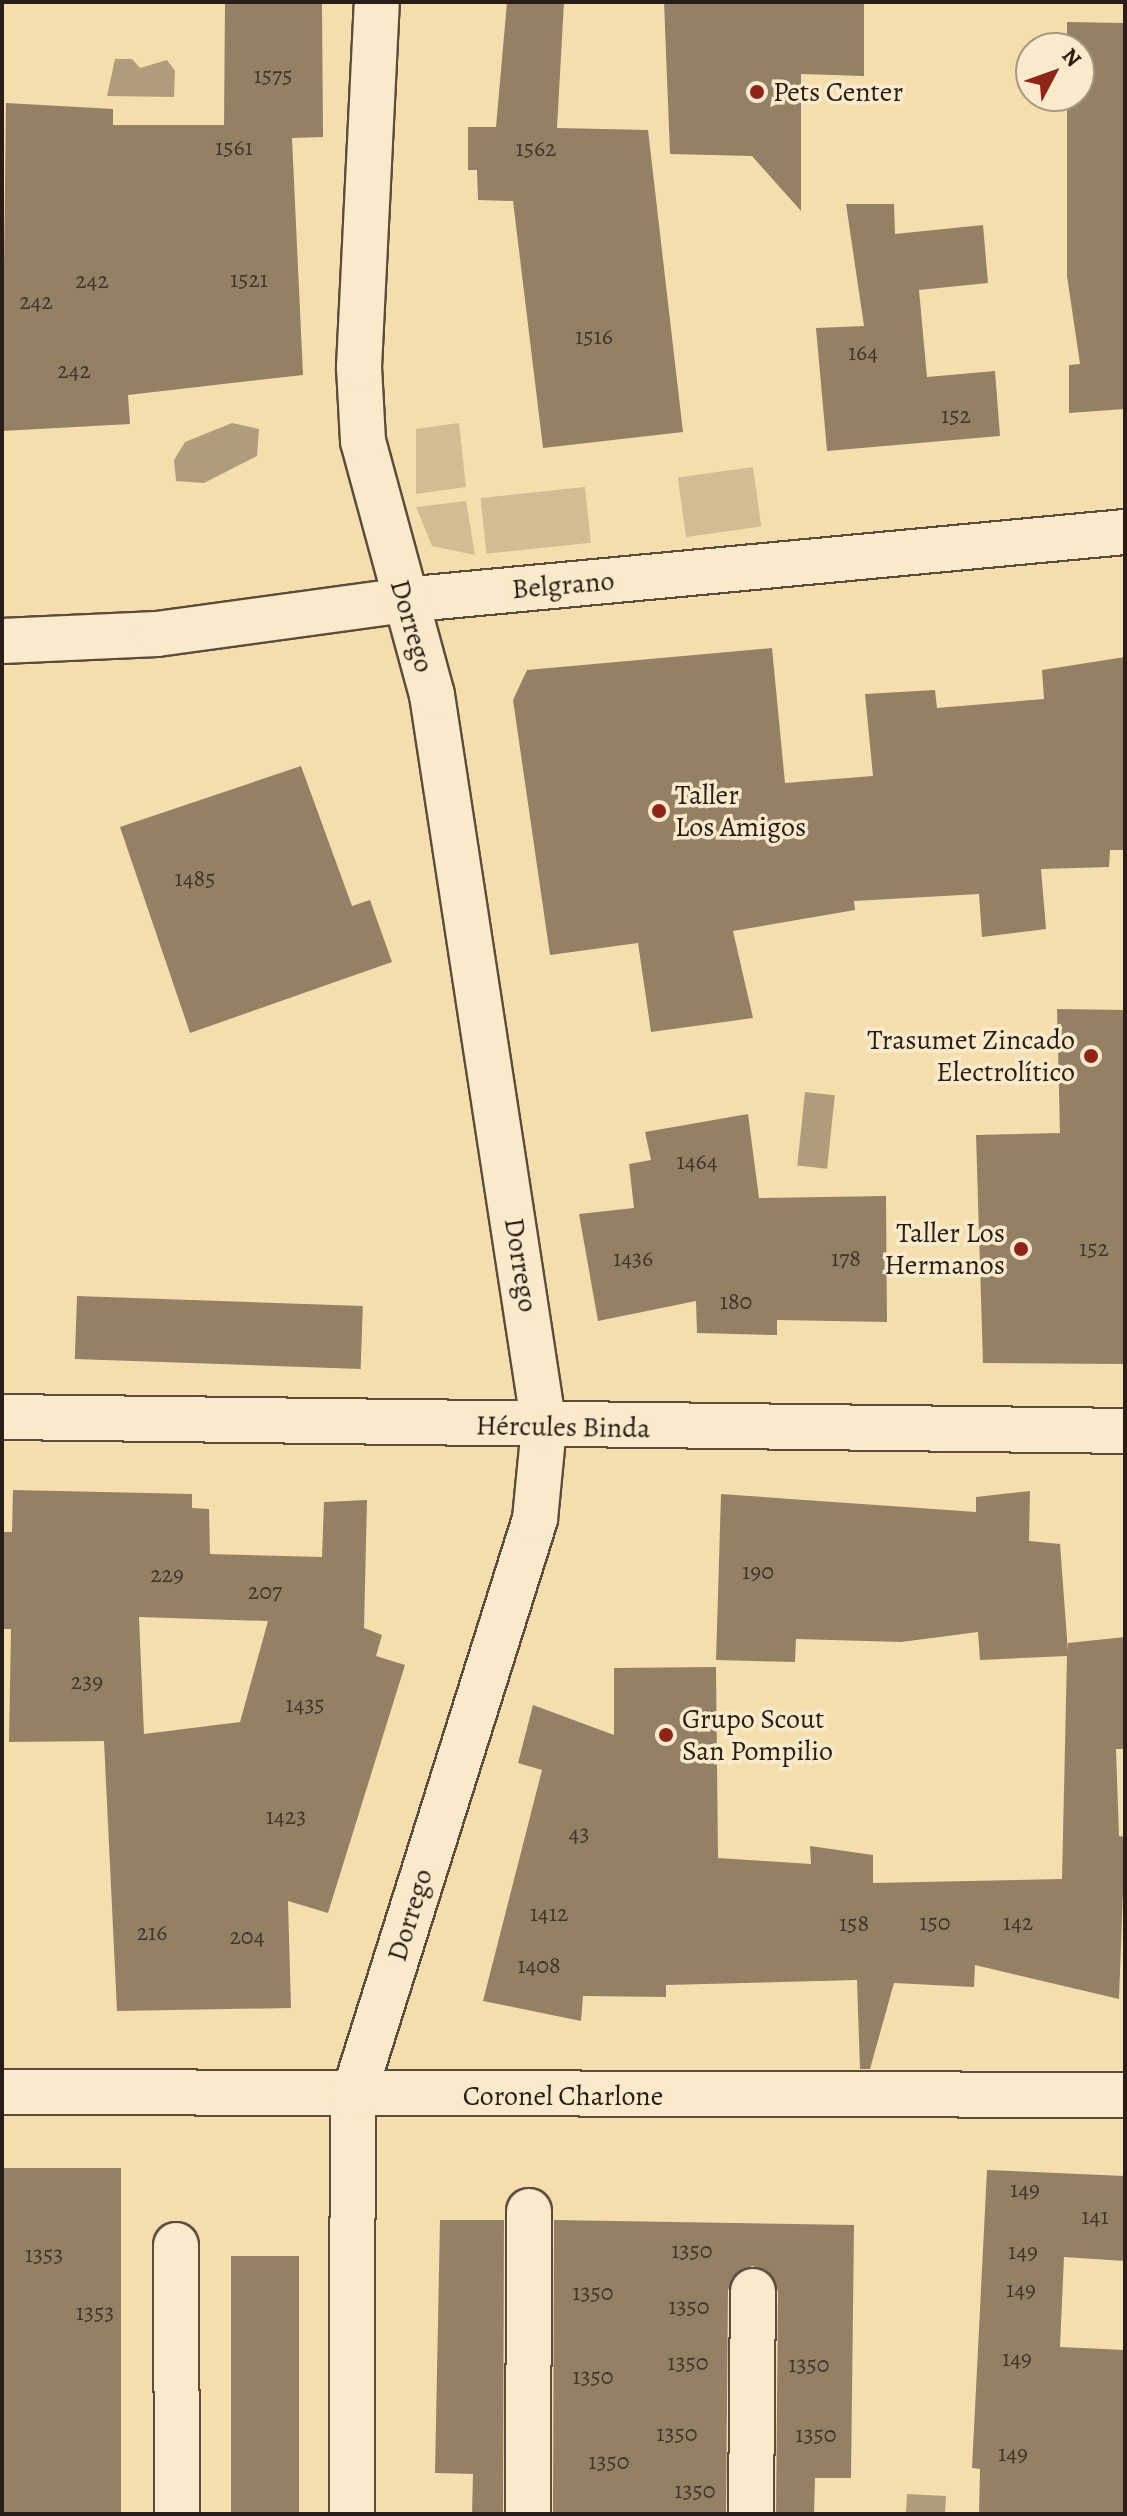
<!DOCTYPE html>
<html>
<head>
<meta charset="utf-8">
<style>
	body { margin:0 }
	#map { position:relative; width:1127px; height:2516px; overflow:hidden; background:#f5dead; font-family:Alegreya,serif }
	div>[style] { position:absolute }
	[style*='--x'] { left:calc(var(--x)*1px); top:calc(var(--y)*1px); width:calc(var(--w)*1px); rotate:calc(var(--a)*1deg) }
	.green>* { inset:0; background:#d2bd93; transform-origin:0 0 }
	.water>* { inset:0; background:#b09c7a; transform-origin:0 0 }
	.building>* { inset:0; background:#948165; transform-origin:0 0 }
	.roads { filter:drop-shadow(2px 0 #5d4c3c) drop-shadow(-2px 0 #5d4c3c) drop-shadow(0 2px #5d4c3c) drop-shadow(0 -2px #5d4c3c) }
	.minor>* { height:44px; margin:-22px; padding:0 22px; transform-origin:22px; border-radius:22px; background:#f8eaca }
	.dots>* { width:22px; height:22px; translate:-50% -50%; box-sizing:border-box; border:4px solid #f8eaca; border-radius:50% }
	span { translate:-50% -50%; white-space:nowrap; text-align:center; line-height:1.15; -webkit-text-stroke:7px #f8eaca; paint-order:stroke }
	.number-label { font-size:24px; color:#44352a }
	.number-label span { -webkit-text-stroke-width:0 }
	.poi-label { font-size:28px; color:#2a1c16 }
	.left { translate:0 -50%; text-align:left }
	.right { translate:-100% -50%; text-align:right }
	.street-label { font-size:28px; color:#2a1c16 }
	.frame { position:absolute; inset:0; border:4px solid #2a1c16; pointer-events:none }
	.north { position:absolute; left:1015px; top:32px; width:80px; height:80px; box-sizing:border-box; background:#f8eaca; border:2px solid #a69882; border-radius:50%; rotate:49deg; font-size:22px; font-weight:700; line-height:32px; text-align:center; color:#2a1c16 }
	.north::after { content:''; display:block; margin:auto; width:28px; height:36px; background:#8f2418; clip-path:polygon(50% 0,100% 100%,50% 72%,0 100%) }
</style>
</head>
<body>
<div id="map">
	<div class="green">
		<div style="clip-path:polygon(459px 423px,466px 487px,416px 494px,416px 429px)"></div>
		<div style="left:753px;top:467px;width:60px;height:76px;rotate:82deg"></div>
		<div style="left:585px;top:487px;width:56px;height:105px;rotate:84deg"></div>
		<div style="clip-path:polygon(466px 501px,475px 555px,432px 546px,416px 507px)"></div>
	</div>
	<div class="water">
		<div style="clip-path:polygon(115px 59px,132px 59px,140px 68px,167px 60px,175px 71px,174px 97px,107px 96px)"></div>
		<div style="clip-path:polygon(232px 423px,259px 429px,257px 456px,204px 483px,176px 481px,174px 460px,185px 442px)"></div>
		<div style="left:805px;top:1092px;width:30px;height:74px;rotate:6deg"></div>
		<div style="left:907px;top:2494px;width:39px;height:20px;rotate:3deg"></div>
	</div>
	<div class="building">
		<div style="clip-path:polygon(225px 2px,322px 2px,323px 137px,292px 138px,303px 375px,128px 395px,130px 424px,2px 431px,6px 103px,113px 109px,113px 125px,224px 125px)"></div>
		<div style="clip-path:polygon(507px 2px,564px 2px,557px 128px,648px 130px,683px 432px,543px 448px,513px 201px,478px 200px,477px 170px,468px 170px,468px 127px,496px 127px)"></div>
		<div style="clip-path:polygon(664px 2px,864px 2px,864px 76px,801px 74px,801px 211px,752px 156px,670px 154px)"></div>
		<div style="clip-path:polygon(1067px 22px,1125px 23px,1125px 409px,1069px 413px,1069px 365px,1080px 364px,1067px 276px,1067px 96px,1079px 96px,1079px 48px,1067px 48px)"></div>
		<div style="clip-path:polygon(846px 204px,894px 204px,895px 234px,983px 225px,988px 283px,919px 290px,927px 377px,995px 371px,1000px 436px,827px 451px,816px 328px,864px 326px)"></div>
		<div style="clip-path:polygon(772px 648px,785px 783px,873px 776px,865px 694px,935px 690px,937px 708px,1044px 699px,1042px 670px,1125px 657px,1125px 850px,1110px 850px,1109px 867px,1041px 869px,1046px 929px,982px 937px,979px 894px,854px 901px,855px 910px,733px 931px,753px 1018px,651px 1032px,638px 943px,550px 955px,513px 700px,527px 670px)"></div>
		<div style="clip-path:polygon(301px 766px,352px 906px,370px 900px,392px 962px,190px 1033px,120px 827px)"></div>
		<div style="clip-path:polygon(1057px 1009px,1125px 1010px,1125px 1364px,983px 1363px,976px 1135px,1060px 1133px)"></div>
		<div style="clip-path:polygon(748px 1114px,759px 1198px,886px 1196px,887px 1322px,777px 1320px,777px 1335px,697px 1333px,696px 1301px,598px 1321px,579px 1214px,634px 1208px,629px 1164px,651px 1160px,645px 1132px)"></div>
		<div style="left:77px;top:1296px;width:286px;height:63px;rotate:2deg"></div>
		<div style="clip-path:polygon(evenodd,13px 1490px,192px 1494px,192px 1508px,209px 1509px,210px 1554px,322px 1557px,324px 1502px,367px 1500px,364px 1628px,382px 1635px,376px 1656px,405px 1665px,328px 1913px,288px 1901px,291px 2008px,117px 2011px,104px 1741px,9px 1742px,11px 1629px,2px 1629px,2px 1532px,12px 1532px,13px 1490px,139px 1617px,268px 1621px,240px 1722px,144px 1734px,139px 1617px)"></div>
		<div style="clip-path:polygon(1030px 1491px,1029px 1541px,1060px 1544px,1068px 1652px,1068px 1643px,1125px 1637px,1125px 1749px,1116px 1749px,1119px 1836px,1125px 1837px,1119px 1999px,975px 1965px,974px 1987px,894px 1983px,870px 2069px,860px 2069px,857px 1980px,666px 1985px,666px 1997px,583px 1996px,581px 2021px,483px 2001px,542px 1770px,518px 1763px,533px 1705px,614px 1735px,614px 1668px,716px 1667px,718px 1858px,811px 1864px,810px 1846px,873px 1855px,873px 1883px,1062px 1879px,1067px 1656px,980px 1660px,978px 1632px,901px 1642px,796px 1639px,795px 1662px,716px 1660px,721px 1494px,976px 1512px,976px 1497px)"></div>
		<div style="left:2px;top:2168px;width:119px;height:346px"></div>
		<div style="clip-path:polygon(987px 2170px,1125px 2176px,1125px 2261px,1064px 2257px,1060px 2347px,1125px 2350px,1125px 2514px,979px 2514px,980px 2469px,972px 2468px)"></div>
		<div style="clip-path:polygon(440px 2220px,504px 2220px,503px 2514px,472px 2514px,473px 2474px,435px 2473px)"></div>
		<div style="clip-path:polygon(554px 2220px,854px 2225px,851px 2478px,815px 2478px,814px 2514px,776px 2514px,778px 2291px,766px 2270px,752px 2266px,732px 2278px,728px 2291px,726px 2514px,553px 2514px)"></div>
		<div style="left:299px;top:2256px;width:258px;height:68px;rotate:90deg"></div>
	</div>
	<div class="roads">
		<div class="minor">
			<div style="--x:2;--y:641;--w:155;--a:-2.6"></div>
			<div style="--x:157;--y:634;--w:249;--a:-7.8"></div>
			<div style="--x:404;--y:600;--w:724;--a:-5.39"></div>
			<div style="--x:2;--y:1417;--w:1123;--a:0.71"></div>
			<div style="--x:2;--y:2092;--w:1123;--a:0.15"></div>
			<div style="--x:176;--y:2245;--w:269;--a:89.8"></div>
			<div style="--x:352;--y:2514;--w:417;--a:-89.9"></div>
			<div style="--x:353;--y:2097;--w:606;--a:-72.52"></div>
			<div style="--x:535;--y:1519;--w:92;--a:-84.4"></div>
			<div style="--x:544;--y:1427;--w:741;--a:-98.7"></div>
			<div style="--x:432;--y:695;--w:263;--a:-105.2"></div>
			<div style="--x:363;--y:441;--w:74;--a:-93.1"></div>
			<div style="--x:359;--y:367;--w:365;--a:-87.2"></div>
			<div style="--x:528;--y:2514;--w:303;--a:-89.8"></div>
			<div style="--x:751;--y:2514;--w:223;--a:-89.5"></div>
		</div>
	</div>
	<div class="dots">
		<div style="left:757px;top:92px;background:#8f2418"></div>
		<div style="left:659px;top:811px;background:#8f2418"></div>
		<div style="left:1091px;top:1056px;background:#8f2418"></div>
		<div style="left:1021px;top:1249px;background:#8f2418"></div>
		<div style="left:666px;top:1735px;background:#8f2418"></div>
	</div>
	<div class="number-label">
		<span style="left:273px;top:76px">1575</span>
		<span style="left:234px;top:148px">1561</span>
		<span style="left:536px;top:149px">1562</span>
		<span style="left:249px;top:280px">1521</span>
		<span style="left:92px;top:281px">242</span>
		<span style="left:36px;top:302px">242</span>
		<span style="left:594px;top:337px">1516</span>
		<span style="left:863px;top:353px">164</span>
		<span style="left:74px;top:371px">242</span>
		<span style="left:956px;top:416px">152</span>
		<span style="left:195px;top:879px">1485</span>
		<span style="left:697px;top:1162px">1464</span>
		<span style="left:1094px;top:1249px">152</span>
		<span style="left:633px;top:1259px">1436</span>
		<span style="left:846px;top:1259px">178</span>
		<span style="left:736px;top:1302px">180</span>
		<span style="left:758px;top:1572px">190</span>
		<span style="left:167px;top:1575px">229</span>
		<span style="left:265px;top:1592px">207</span>
		<span style="left:87px;top:1682px">239</span>
		<span style="left:305px;top:1705px">1435</span>
		<span style="left:286px;top:1817px">1423</span>
		<span style="left:579px;top:1834px">43</span>
		<span style="left:549px;top:1914px">1412</span>
		<span style="left:935px;top:1923px">150</span>
		<span style="left:1018px;top:1923px">142</span>
		<span style="left:854px;top:1924px">158</span>
		<span style="left:152px;top:1933px">216</span>
		<span style="left:247px;top:1937px">204</span>
		<span style="left:539px;top:1966px">1408</span>
		<span style="left:1025px;top:2190px">149</span>
		<span style="left:1095px;top:2217px">141</span>
		<span style="left:692px;top:2251px">1350</span>
		<span style="left:1023px;top:2252px">149</span>
		<span style="left:44px;top:2255px">1353</span>
		<span style="left:1021px;top:2290px">149</span>
		<span style="left:593px;top:2293px">1350</span>
		<span style="left:689px;top:2307px">1350</span>
		<span style="left:95px;top:2313px">1353</span>
		<span style="left:1017px;top:2359px">149</span>
		<span style="left:688px;top:2363px">1350</span>
		<span style="left:809px;top:2365px">1350</span>
		<span style="left:593px;top:2377px">1350</span>
		<span style="left:677px;top:2434px">1350</span>
		<span style="left:816px;top:2435px">1350</span>
		<span style="left:1013px;top:2454px">149</span>
		<span style="left:609px;top:2462px">1350</span>
		<span style="left:695px;top:2491px">1350</span>
	</div>
	<div class="poi-label">
		<span class="left" style="left:773px;top:92px">Pets Center</span>
		<span class="left" style="left:675px;top:811px">Taller<br>Los Amigos</span>
		<span class="right" style="left:1075px;top:1056px">Trasumet Zincado<br>Electrolítico</span>
		<span class="right" style="left:1005px;top:1249px">Taller Los<br>Hermanos</span>
		<span class="left" style="left:682px;top:1735px">Grupo Scout<br>San Pompilio</span>
	</div>
	<div class="street-label">
		<span style="left:563px;top:585px;rotate:-5deg">Belgrano</span>
		<span style="left:412px;top:626px;rotate:74deg">Dorrego</span>
		<span style="left:521px;top:1265px;rotate:81deg">Dorrego</span>
		<span style="left:563px;top:1427px;rotate:1deg">Hércules Binda</span>
		<span style="left:410px;top:1915px;rotate:-73deg">Dorrego</span>
		<span style="left:563px;top:2096px">Coronel Charlone</span>
	</div>
	<div class="frame"></div>
	<div class="north">N</div>
</div>
</body>
</html>
